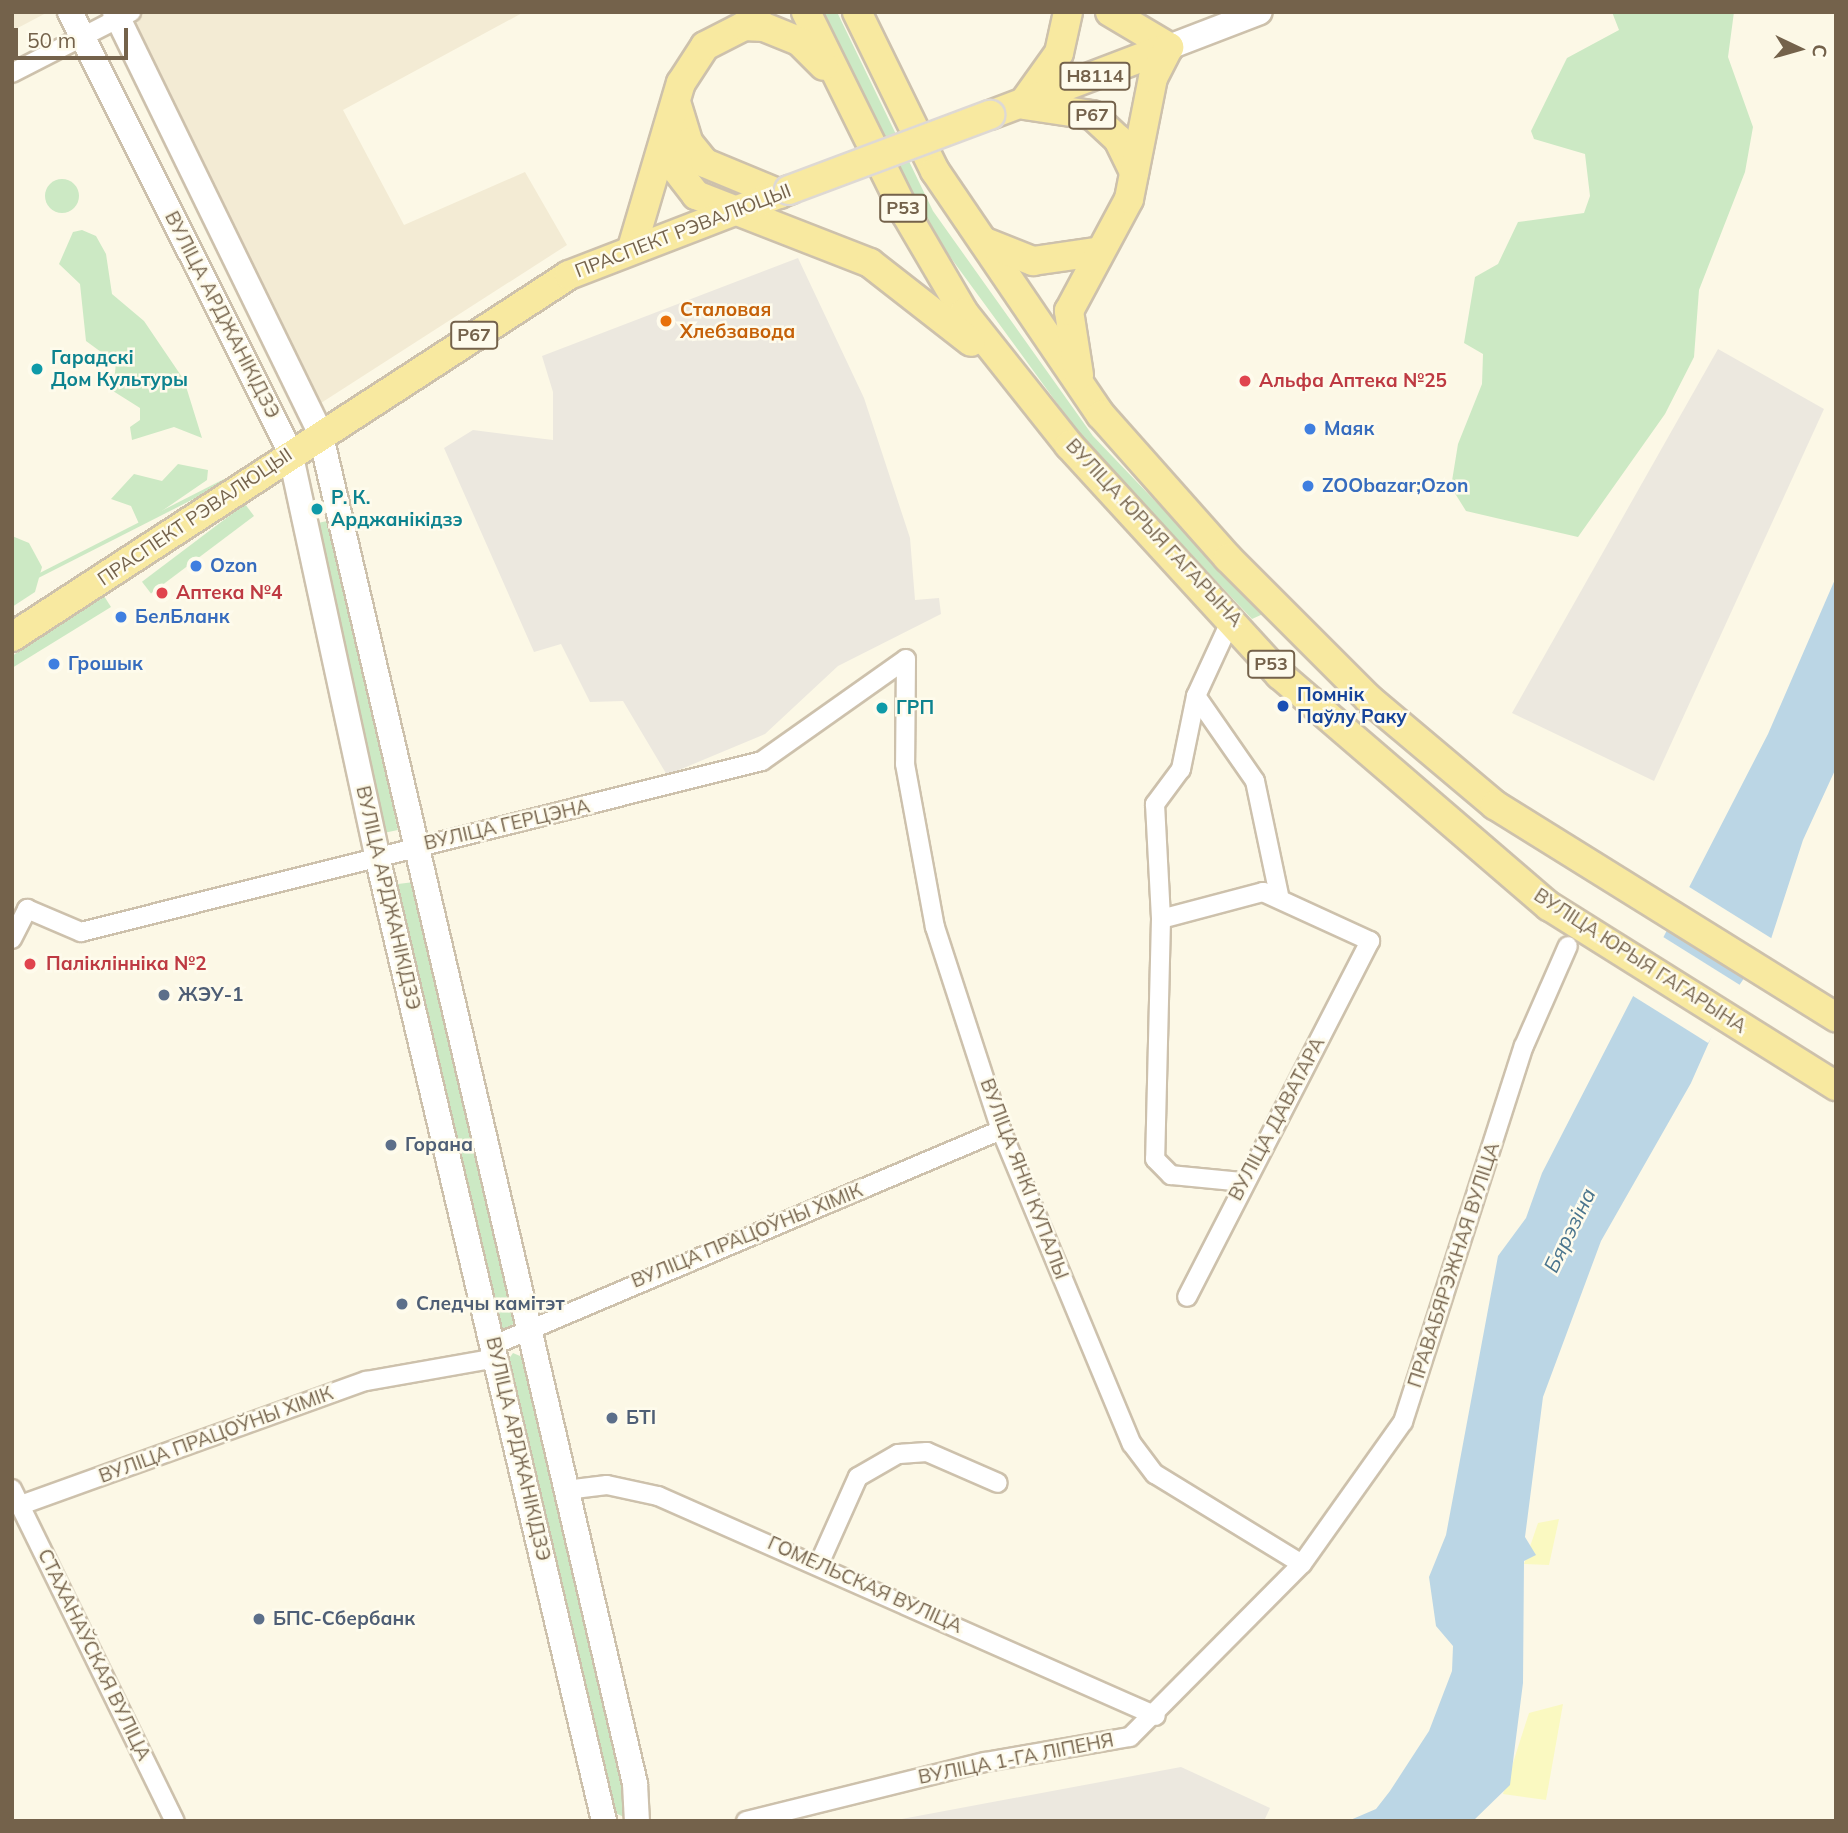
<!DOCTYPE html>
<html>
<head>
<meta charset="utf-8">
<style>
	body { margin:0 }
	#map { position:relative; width:1848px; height:1833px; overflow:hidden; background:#fcf8e6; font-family:Mulish,sans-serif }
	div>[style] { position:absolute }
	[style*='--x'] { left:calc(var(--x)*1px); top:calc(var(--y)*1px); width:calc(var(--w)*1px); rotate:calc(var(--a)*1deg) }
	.residential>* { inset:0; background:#f3ebd4 }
	.industrial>* { inset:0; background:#ece8df }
	.green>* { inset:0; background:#cce9c4; transform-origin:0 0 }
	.round { border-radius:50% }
	.sand>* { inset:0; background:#faf9c1 }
	.water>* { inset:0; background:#bbd6e5 }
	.pier>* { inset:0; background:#fcf8e6; transform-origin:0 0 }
	.roads { filter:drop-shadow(2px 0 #cdc1ac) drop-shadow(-2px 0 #cdc1ac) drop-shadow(0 2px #cdc1ac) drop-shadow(0 -2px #cdc1ac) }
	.street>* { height:18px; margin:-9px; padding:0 9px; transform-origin:9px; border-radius:9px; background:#fff }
	.secondary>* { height:24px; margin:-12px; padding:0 12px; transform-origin:12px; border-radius:12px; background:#fff }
	.primary>* { height:28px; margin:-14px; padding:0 14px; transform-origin:14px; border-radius:14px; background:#f8e9a0 }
	.bridges { filter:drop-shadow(2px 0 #ded9d4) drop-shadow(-2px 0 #ded9d4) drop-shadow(0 2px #ded9d4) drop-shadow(0 -2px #ded9d4) }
	.primary-bridge>* { height:28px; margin:-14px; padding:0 14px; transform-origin:14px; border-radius:14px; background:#f8e9a0 }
	.dots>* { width:19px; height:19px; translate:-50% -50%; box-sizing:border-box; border:4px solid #fefbec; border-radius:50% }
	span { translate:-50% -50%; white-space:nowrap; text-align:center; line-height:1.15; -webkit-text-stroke:5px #fefbec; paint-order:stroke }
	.shield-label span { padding:2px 5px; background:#fefbec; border:2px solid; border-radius:5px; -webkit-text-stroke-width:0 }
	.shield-label { font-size:18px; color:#74624b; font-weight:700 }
	.street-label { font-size:19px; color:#74624b }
	.food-label { font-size:19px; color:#c56008; font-weight:700 }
	.left { translate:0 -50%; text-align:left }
	.culture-label { font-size:19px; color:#0d838f; font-weight:700 }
	.health-label { font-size:19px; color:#be3a42; font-weight:700 }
	.shop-label { font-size:19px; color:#366cbe; font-weight:700 }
	.transit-label { font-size:19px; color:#164399; font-weight:700 }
	.service-label { font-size:19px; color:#4e5e75; font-weight:700 }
	.water-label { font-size:21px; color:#49748d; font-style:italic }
	.frame { position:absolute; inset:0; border:14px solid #74624b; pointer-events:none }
	.north { position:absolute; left:1764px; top:14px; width:70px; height:70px; -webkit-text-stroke:5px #fefbec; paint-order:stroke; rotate:95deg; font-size:19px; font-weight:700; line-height:28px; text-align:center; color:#74624b }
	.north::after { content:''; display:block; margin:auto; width:24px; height:32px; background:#74624b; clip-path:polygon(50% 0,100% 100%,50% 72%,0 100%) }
	.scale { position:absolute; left:14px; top:28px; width:114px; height:32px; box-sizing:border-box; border:4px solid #74624b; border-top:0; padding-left:9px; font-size:21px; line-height:24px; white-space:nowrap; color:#74624b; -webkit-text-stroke:5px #fefbec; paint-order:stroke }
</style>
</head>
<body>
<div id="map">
	<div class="residential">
		<div style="clip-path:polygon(12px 12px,48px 12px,12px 31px)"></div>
		<div style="clip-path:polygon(128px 12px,524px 12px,343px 110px,404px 225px,525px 172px,567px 245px,321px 403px)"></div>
	</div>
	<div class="industrial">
		<div style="clip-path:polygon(798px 258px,864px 398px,910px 538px,915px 600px,939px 598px,941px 614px,838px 666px,765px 734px,667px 775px,623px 701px,590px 702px,561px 644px,534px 652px,444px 448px,473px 430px,553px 440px,553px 392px,542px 356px)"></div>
		<div style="clip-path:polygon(1718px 349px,1824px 409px,1654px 781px,1512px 713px)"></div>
		<div style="clip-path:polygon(1181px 1767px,1270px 1808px,1264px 1821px,891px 1821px)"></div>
	</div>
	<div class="green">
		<div style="clip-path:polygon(822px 12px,837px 12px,933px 211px,1093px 436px,1263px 614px,1252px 619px,1086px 443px,921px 217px)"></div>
		<div style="clip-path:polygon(1612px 12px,1734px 12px,1728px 57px,1753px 127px,1745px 172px,1699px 290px,1694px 357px,1665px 414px,1578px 537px,1466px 511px,1451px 487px,1458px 444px,1482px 384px,1483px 354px,1464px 343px,1475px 277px,1498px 264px,1518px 222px,1584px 213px,1590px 196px,1585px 154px,1534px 139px,1531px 131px,1567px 58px,1619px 30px)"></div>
		<div class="round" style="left:45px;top:179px;width:34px;height:34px"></div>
		<div style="clip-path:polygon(82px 230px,96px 236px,106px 254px,112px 294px,144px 321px,184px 380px,202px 438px,174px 427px,132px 440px,130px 427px,140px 420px,140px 408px,113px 391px,116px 363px,86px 341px,80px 284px,59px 264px,73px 232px)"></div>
		<div style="clip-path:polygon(178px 464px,208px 470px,207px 480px,140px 526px,131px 506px,111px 499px,134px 474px,162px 481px)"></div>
		<div style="left:224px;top:479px;width:4px;height:255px;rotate:63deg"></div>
		<div style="left:245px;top:504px;width:15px;height:129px;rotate:53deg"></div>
		<div style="left:332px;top:520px;width:317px;height:17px;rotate:78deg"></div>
		<div style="clip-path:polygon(12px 536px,29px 543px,42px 567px,35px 592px,12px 607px)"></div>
		<div style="clip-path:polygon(104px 596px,111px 607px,12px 668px,12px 656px)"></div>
		<div style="clip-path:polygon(414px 882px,516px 1322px,502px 1332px,397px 892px,398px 884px)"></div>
		<div style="clip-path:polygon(513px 1353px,527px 1359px,629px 1809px,624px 1817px,611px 1811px,506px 1363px)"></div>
	</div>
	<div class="sand">
		<div style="clip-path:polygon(1559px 1519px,1549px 1565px,1524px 1564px,1538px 1523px)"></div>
		<div style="clip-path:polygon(1563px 1704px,1546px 1800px,1503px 1794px,1529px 1713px)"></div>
	</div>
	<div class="water">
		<div style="clip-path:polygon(1836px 577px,1836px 768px,1803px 840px,1771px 939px,1725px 1006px,1691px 1083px,1601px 1241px,1543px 1397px,1525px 1537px,1536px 1555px,1524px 1561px,1523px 1683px,1510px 1785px,1473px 1821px,1348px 1821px,1376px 1809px,1390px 1791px,1429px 1731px,1452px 1671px,1453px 1646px,1436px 1626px,1429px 1577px,1446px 1535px,1498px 1256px,1526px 1218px,1542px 1173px,1768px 734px)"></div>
	</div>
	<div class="pier">
		<div style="left:1686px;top:885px;width:104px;height:43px;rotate:32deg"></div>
		<div style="left:1660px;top:935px;width:98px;height:66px;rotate:32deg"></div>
	</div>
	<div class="roads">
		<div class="street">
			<div style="--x:12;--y:73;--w:134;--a:-27.1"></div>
			<div style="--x:1231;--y:620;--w:84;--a:114.7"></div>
			<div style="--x:1196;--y:696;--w:75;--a:101.6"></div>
			<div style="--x:1181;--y:769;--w:44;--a:126.6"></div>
			<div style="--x:1155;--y:804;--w:115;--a:87"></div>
			<div style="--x:1161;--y:919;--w:240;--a:91.4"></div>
			<div style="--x:1155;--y:1159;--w:23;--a:45"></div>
			<div style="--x:1171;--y:1175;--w:72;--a:5.6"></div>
			<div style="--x:906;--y:659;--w:105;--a:90.5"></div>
			<div style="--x:905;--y:764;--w:166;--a:79.6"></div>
			<div style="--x:935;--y:927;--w:213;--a:72"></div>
			<div style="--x:1001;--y:1130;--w:340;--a:67.4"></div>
			<div style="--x:1132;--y:1444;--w:38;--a:53"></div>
			<div style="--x:1155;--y:1474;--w:172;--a:31.5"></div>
			<div style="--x:1196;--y:696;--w:103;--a:55.2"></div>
			<div style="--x:1255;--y:781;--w:116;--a:78.1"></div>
			<div style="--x:1161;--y:919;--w:106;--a:-14.8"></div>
			<div style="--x:1263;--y:892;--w:118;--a:24.6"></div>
			<div style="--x:1370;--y:941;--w:400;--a:117.2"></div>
			<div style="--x:12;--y:939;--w:34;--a:-63"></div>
			<div style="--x:27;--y:909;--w:59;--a:23.1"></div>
			<div style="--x:81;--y:932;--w:702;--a:-14.1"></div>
			<div style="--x:762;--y:761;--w:176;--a:-35.3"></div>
			<div style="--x:494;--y:1345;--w:551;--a:-22.98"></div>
			<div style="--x:12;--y:1489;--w:370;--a:63.9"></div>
			<div style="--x:566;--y:1490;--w:41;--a:-7"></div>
			<div style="--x:607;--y:1485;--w:52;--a:12.2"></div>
			<div style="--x:658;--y:1496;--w:544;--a:23.83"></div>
			<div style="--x:21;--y:1505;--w:367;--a:-19.8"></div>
			<div style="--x:366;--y:1381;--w:133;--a:-10"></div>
			<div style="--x:819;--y:1564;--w:95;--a:-65.9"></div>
			<div style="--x:858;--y:1477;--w:46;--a:-29.9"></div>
			<div style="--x:898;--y:1454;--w:29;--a:-4"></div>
			<div style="--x:927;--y:1452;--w:77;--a:23.6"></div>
			<div style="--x:746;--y:1821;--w:246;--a:-13.9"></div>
			<div style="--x:985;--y:1762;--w:147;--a:-9.8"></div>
			<div style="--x:1130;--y:1737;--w:244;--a:-45.2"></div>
			<div style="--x:1302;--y:1564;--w:174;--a:-54.6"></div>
			<div style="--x:1403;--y:1422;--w:395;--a:-72.2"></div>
			<div style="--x:1524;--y:1046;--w:109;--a:-66.3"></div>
		</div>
		<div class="secondary">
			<div style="--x:70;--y:12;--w:492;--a:63.4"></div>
			<div style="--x:290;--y:452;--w:413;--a:77.8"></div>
			<div style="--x:377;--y:856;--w:991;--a:76.76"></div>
			<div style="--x:115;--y:12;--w:467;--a:64"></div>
			<div style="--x:320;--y:432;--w:1388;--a:76.88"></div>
			<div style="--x:635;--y:1784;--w:37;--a:87"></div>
			<div style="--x:1169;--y:47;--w:97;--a:-21"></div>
		</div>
		<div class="primary">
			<div style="--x:806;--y:12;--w:225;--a:63.7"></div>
			<div style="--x:906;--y:214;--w:115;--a:59.6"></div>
			<div style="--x:964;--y:313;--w:169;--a:51.5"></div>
			<div style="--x:1069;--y:445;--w:312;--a:47.5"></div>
			<div style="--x:1280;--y:675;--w:355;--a:40.7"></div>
			<div style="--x:1549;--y:906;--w:339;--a:32.1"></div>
			<div style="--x:857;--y:12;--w:177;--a:63.9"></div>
			<div style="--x:935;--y:171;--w:295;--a:55.8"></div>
			<div style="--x:1101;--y:415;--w:191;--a:48.4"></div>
			<div style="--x:1228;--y:558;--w:199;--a:45"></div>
			<div style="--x:1369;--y:699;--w:165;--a:40.1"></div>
			<div style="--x:1495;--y:805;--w:402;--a:31.9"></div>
			<div style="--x:1110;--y:12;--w:69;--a:30.7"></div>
			<div style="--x:1024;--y:102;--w:60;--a:-54.5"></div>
			<div style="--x:1059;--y:53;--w:42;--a:-77.6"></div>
			<div style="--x:677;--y:105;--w:39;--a:73"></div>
			<div style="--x:688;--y:142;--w:27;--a:51"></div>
			<div style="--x:705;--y:163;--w:81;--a:22.5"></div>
			<div style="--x:1024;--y:105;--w:69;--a:8.4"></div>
			<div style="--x:1092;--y:115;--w:35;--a:43"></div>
			<div style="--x:1118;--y:139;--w:37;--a:64"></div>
			<div style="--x:990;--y:115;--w:191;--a:-20.8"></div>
			<div style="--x:662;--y:151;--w:56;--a:52.3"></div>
			<div style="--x:696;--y:195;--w:187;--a:21.3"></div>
			<div style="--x:870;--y:263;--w:128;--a:38"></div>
			<div style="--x:985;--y:242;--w:52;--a:21.6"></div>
			<div style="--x:1033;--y:261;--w:64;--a:-8.1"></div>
			<div style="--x:632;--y:248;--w:172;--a:-73.5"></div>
			<div style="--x:681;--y:83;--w:44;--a:-57"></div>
			<div style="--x:705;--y:46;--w:44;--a:-27.1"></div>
			<div style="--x:744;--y:26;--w:20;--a:3"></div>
			<div style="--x:764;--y:27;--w:38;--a:22"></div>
			<div style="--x:799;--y:41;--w:35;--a:45"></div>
			<div style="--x:1079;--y:375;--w:65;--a:-98.9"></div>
			<div style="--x:1069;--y:311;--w:127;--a:-61.8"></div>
			<div style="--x:1129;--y:199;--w:123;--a:-78.8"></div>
			<div style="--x:1153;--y:78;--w:35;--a:-63"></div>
			<div style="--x:12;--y:637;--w:664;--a:-33.02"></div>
			<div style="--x:569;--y:275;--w:236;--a:-21.1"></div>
		</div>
	</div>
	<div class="bridges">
		<div class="primary-bridge">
			<div style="--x:789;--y:190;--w:215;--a:-20.5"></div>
		</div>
	</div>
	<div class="dots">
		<div style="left:666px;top:321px;background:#e8710a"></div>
		<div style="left:37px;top:369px;background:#0f9aa8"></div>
		<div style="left:1245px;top:381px;background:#e0444e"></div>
		<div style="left:1310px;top:429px;background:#3f7fe0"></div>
		<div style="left:1308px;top:486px;background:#3f7fe0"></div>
		<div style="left:317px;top:509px;background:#0f9aa8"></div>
		<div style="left:196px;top:566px;background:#3f7fe0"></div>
		<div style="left:162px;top:593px;background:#e0444e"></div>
		<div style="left:121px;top:617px;background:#3f7fe0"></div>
		<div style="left:54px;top:664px;background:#3f7fe0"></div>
		<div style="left:1283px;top:706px;background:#1a4fb4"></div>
		<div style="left:882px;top:708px;background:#0f9aa8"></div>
		<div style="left:30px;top:964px;background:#e0444e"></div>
		<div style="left:164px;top:995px;background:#5c6f8a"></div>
		<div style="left:391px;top:1145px;background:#5c6f8a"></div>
		<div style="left:402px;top:1304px;background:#5c6f8a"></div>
		<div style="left:612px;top:1418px;background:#5c6f8a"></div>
		<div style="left:259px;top:1619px;background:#5c6f8a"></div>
	</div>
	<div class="shield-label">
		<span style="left:1095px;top:76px">Н8114</span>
		<span style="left:1092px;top:115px">Р67</span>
		<span style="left:903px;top:208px">Р53</span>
		<span style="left:474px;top:335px">Р67</span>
		<span style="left:1271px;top:664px">Р53</span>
	</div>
	<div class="street-label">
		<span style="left:683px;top:231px;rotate:-21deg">ПРАСПЕКТ РЭВАЛЮЦЫІ</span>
		<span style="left:222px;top:315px;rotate:63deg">ВУЛІЦА АРДЖАНІКІДЗЭ</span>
		<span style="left:195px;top:517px;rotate:-34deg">ПРАСПЕКТ РЭВАЛЮЦЫІ</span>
		<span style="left:1154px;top:533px;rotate:47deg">ВУЛІЦА ЮРЫЯ ГАГАРЫНА</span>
		<span style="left:507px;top:825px;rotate:-13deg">ВУЛІЦА ГЕРЦЭНА</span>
		<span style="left:388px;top:898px;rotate:77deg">ВУЛІЦА АРДЖАНІКІДЗЭ</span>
		<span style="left:1640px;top:961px;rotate:33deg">ВУЛІЦА ЮРЫЯ ГАГАРЫНА</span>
		<span style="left:1277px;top:1119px;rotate:-62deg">ВУЛІЦА ДАВАТАРА</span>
		<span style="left:1024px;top:1179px;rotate:69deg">ВУЛІЦА ЯНКІ КУПАЛЫ</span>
		<span style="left:747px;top:1236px;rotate:-22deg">ВУЛІЦА ПРАЦОЎНЫ ХІМІК</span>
		<span style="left:1454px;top:1265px;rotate:-72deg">ПРАВАБЯРЭЖНАЯ ВУЛІЦА</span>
		<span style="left:216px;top:1435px;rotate:-20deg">ВУЛІЦА ПРАЦОЎНЫ ХІМІК</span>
		<span style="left:518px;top:1449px;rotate:77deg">ВУЛІЦА АРДЖАНІКІДЗЭ</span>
		<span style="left:865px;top:1585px;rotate:24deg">ГОМЕЛЬСКАЯ ВУЛІЦА</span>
		<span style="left:94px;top:1655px;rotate:64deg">СТАХАНАЎСКАЯ ВУЛІЦА</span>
		<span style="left:1016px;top:1759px;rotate:-11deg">ВУЛІЦА 1-ГА ЛІПЕНЯ</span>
	</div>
	<div class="food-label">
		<span class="left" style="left:680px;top:321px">Сталовая<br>Хлебзавода</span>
	</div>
	<div class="culture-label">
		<span class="left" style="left:51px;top:369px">Гарадскі<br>Дом Культуры</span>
		<span class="left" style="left:331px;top:509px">Р. К.<br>Арджанікідзэ</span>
		<span class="left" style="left:896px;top:708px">ГРП</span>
	</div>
	<div class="health-label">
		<span class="left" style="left:1259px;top:381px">Альфа Аптека №25</span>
		<span class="left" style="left:176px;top:593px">Аптека №4</span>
		<span class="left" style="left:46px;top:964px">Паліклінніка №2</span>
	</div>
	<div class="shop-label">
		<span class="left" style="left:1324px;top:429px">Маяк</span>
		<span class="left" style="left:1322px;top:486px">ZOObazar;Ozon</span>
		<span class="left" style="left:210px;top:566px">Ozon</span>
		<span class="left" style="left:135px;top:617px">БелБланк</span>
		<span class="left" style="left:68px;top:664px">Грошык</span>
	</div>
	<div class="transit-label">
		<span class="left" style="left:1297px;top:706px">Помнік<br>Паўлу Раку</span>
	</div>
	<div class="service-label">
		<span class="left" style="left:178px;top:995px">ЖЭУ-1</span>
		<span class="left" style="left:405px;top:1145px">Горана</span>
		<span class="left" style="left:416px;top:1304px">Следчы камітэт</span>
		<span class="left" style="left:626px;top:1418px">БТІ</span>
		<span class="left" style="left:273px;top:1619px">БПС-Сбербанк</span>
	</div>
	<div class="water-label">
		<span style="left:1569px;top:1230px;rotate:-64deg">Бярэзіна</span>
	</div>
	<div class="frame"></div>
	<div class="north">С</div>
	<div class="scale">50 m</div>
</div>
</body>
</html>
